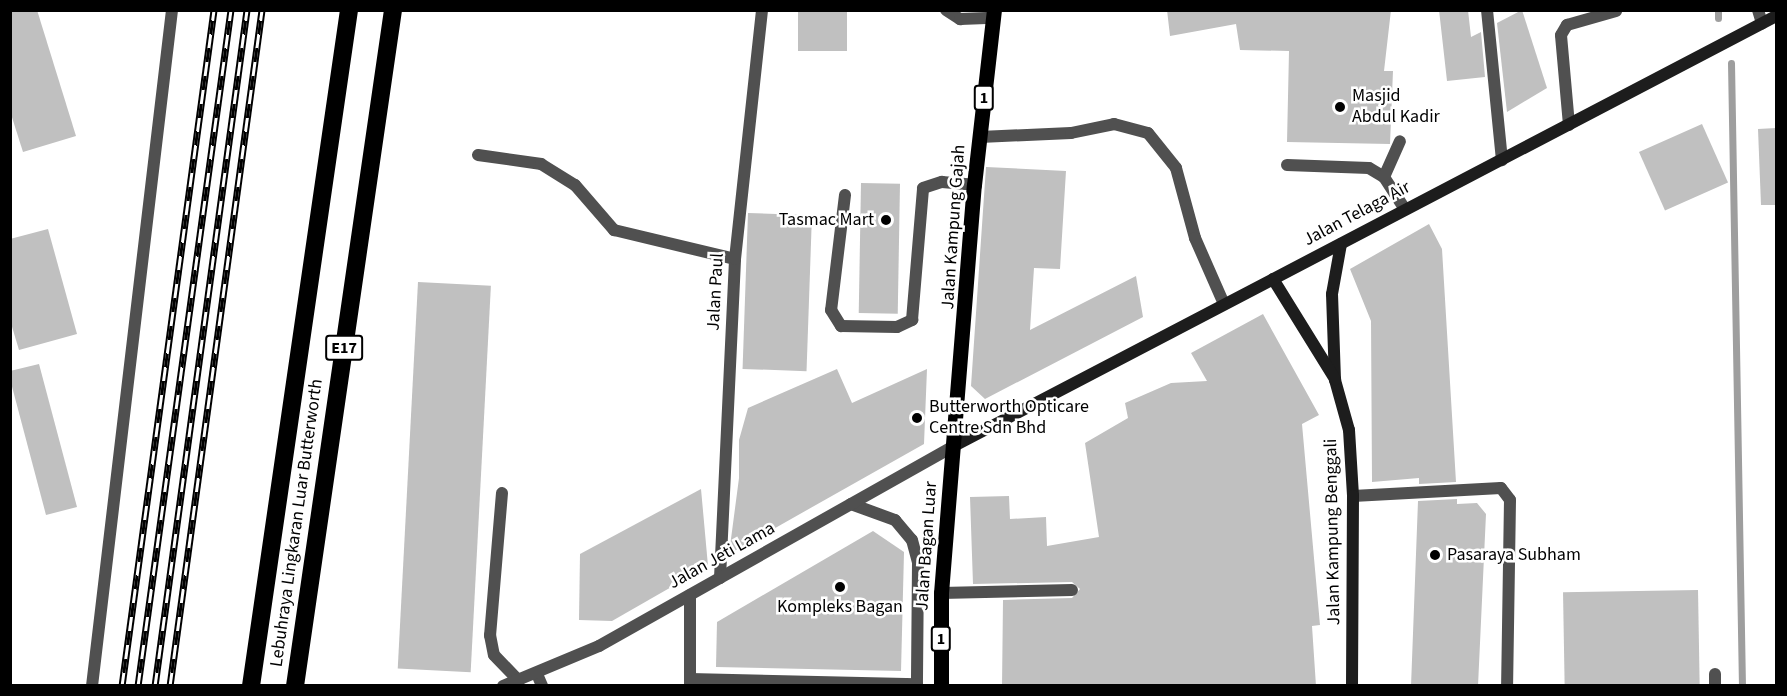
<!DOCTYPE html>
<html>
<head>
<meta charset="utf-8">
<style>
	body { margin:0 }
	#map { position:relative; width:1787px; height:696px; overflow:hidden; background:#fff; font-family:"Source Sans 3",sans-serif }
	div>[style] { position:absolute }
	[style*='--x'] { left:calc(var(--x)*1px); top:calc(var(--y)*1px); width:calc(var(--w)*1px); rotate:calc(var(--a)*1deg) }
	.stream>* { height:7px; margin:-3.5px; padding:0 3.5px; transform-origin:3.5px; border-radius:3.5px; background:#9e9e9e }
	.building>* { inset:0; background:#c0c0c0; transform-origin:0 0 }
	.lane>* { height:12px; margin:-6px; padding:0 6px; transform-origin:6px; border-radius:6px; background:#505050 }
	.street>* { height:12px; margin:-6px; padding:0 6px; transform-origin:6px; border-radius:6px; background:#505050 }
	.secondary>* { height:12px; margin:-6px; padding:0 6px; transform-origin:6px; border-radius:6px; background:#1d1d1d }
	.primary>* { height:15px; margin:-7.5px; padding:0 7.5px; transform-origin:7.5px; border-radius:7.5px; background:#000 }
	.highway>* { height:18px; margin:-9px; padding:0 9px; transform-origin:9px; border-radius:9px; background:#000 }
	.rail>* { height:7px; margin-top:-3.5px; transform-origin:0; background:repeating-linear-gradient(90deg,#fff 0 14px,#000 0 28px); box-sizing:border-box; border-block:2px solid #000 }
	.dots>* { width:16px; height:16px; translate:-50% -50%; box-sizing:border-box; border:3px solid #fff; border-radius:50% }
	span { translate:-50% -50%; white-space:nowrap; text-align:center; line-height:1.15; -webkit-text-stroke:5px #fff; paint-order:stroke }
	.shield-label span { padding:2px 4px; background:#fff; border:2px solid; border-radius:4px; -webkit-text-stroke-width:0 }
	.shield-label { font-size:16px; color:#000; font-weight:700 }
	.poi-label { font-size:18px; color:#000 }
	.left { translate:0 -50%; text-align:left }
	.right { translate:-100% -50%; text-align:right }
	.street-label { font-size:18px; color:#000 }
	.frame { position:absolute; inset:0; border:12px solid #000; pointer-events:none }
</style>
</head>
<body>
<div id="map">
	<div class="stream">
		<div style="--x:1718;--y:10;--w:8;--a:90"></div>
		<div style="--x:1731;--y:63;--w:623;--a:88.99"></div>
	</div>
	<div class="building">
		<div style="clip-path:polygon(10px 10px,37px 10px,76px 136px,23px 152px,10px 111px)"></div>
		<div style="left:798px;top:10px;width:49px;height:41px"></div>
		<div style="clip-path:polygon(1167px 10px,1391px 10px,1384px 71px,1393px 71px,1390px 144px,1287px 142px,1289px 51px,1240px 50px,1236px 24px,1170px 36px)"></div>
		<div style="clip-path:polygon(1439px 10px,1468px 10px,1471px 37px,1481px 32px,1485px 77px,1447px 81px)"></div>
		<div style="clip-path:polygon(1522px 10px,1547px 88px,1507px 112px,1497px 23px)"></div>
		<div style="left:1702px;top:124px;width:64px;height:69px;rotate:66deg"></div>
		<div style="clip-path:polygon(1776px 128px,1776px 205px,1761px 205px,1758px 129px)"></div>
		<div style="clip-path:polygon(986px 167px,1066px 171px,1060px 269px,1034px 268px,1030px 330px,1136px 276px,1143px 317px,985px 399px,971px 386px)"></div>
		<div style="left:861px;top:183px;width:39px;height:130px;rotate:1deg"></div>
		<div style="left:748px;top:213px;width:64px;height:156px;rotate:2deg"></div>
		<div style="clip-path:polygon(1429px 224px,1442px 249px,1456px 482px,1419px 484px,1419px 478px,1372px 482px,1371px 321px,1350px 269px)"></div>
		<div style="clip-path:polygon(48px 229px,77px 334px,19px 350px,10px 320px,10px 239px)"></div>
		<div style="left:418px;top:282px;width:73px;height:387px;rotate:3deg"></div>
		<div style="clip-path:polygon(1263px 314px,1319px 415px,1302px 424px,1320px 625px,1312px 626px,1316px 686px,1002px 686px,1003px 600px,1072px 598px,1080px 589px,1072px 582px,973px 584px,970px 497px,1009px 496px,1010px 519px,1046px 517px,1047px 546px,1099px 537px,1085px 443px,1128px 418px,1125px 403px,1171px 383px,1207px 381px,1191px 353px)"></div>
		<div style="clip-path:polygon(39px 364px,77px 507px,46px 515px,10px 379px,10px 371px)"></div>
		<div style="clip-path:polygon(837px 369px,852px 403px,927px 369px,924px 444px,729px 554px,739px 478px,739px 440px,748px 408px)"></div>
		<div style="clip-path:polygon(701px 489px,708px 566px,612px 621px,579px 620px,580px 554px)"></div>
		<div style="clip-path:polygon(1457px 499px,1457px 504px,1477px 503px,1486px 514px,1478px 686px,1411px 686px,1418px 501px)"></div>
		<div style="clip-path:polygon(873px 531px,904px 552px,901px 671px,716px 667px,717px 622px)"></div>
		<div style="left:1698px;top:590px;width:96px;height:135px;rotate:89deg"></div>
	</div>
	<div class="lane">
		<div style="--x:946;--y:10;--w:17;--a:33"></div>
		<div style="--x:960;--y:19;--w:33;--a:-2"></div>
		<div style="--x:1487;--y:10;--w:151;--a:84.3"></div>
		<div style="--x:1569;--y:125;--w:90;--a:-95.1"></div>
		<div style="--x:1561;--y:35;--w:12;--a:-59"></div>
		<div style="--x:1567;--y:25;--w:51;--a:-15.9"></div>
		<div style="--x:980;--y:137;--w:91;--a:-2.5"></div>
		<div style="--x:1071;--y:133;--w:44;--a:-11.8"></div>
		<div style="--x:1114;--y:124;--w:35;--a:15"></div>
		<div style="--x:1148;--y:133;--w:45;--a:51.3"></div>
		<div style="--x:1176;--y:168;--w:73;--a:74.8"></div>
		<div style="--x:1195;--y:238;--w:72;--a:66.3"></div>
		<div style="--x:478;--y:155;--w:64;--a:8.1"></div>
		<div style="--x:541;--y:164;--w:40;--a:32"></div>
		<div style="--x:575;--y:185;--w:60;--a:49.1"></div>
		<div style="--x:614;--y:230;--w:124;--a:13.5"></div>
		<div style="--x:1287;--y:165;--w:82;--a:2.1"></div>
		<div style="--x:1369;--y:168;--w:17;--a:31"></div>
		<div style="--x:1384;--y:177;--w:38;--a:57"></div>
		<div style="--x:1384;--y:177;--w:39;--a:-66"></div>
		<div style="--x:845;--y:195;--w:116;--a:96.9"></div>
		<div style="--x:831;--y:310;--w:19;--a:58"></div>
		<div style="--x:841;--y:326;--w:56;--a:1"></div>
		<div style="--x:897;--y:327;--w:17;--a:-25"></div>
		<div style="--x:912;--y:320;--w:132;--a:-85.2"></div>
		<div style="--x:923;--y:188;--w:20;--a:-18"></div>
		<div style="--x:942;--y:182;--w:32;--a:5"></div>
		<div style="--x:502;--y:493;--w:143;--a:94.8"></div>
		<div style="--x:490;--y:635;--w:20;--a:79"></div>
		<div style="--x:494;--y:655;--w:36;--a:46"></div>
		<div style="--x:1353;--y:496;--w:148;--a:-3.1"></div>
		<div style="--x:1501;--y:488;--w:15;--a:53"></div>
		<div style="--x:1510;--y:500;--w:186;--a:90.9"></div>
		<div style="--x:851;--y:504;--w:47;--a:20"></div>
		<div style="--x:895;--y:520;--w:26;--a:50"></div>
		<div style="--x:912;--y:540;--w:24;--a:75"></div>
		<div style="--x:918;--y:563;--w:123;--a:90.5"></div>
		<div style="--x:941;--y:593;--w:131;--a:-1.3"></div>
		<div style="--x:537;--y:674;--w:13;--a:67"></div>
		<div style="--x:1715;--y:674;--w:12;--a:90"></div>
		<div style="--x:690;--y:679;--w:227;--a:1.3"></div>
		<div style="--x:92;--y:686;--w:681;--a:-83.25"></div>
	</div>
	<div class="street">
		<div style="--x:1758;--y:10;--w:14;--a:73"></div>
		<div style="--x:720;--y:578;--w:319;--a:-87.3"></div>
		<div style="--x:735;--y:259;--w:250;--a:-83.8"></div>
		<div style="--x:503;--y:686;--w:104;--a:-22.6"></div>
		<div style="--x:599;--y:646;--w:407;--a:-29.4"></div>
		<div style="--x:690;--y:686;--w:91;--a:-90"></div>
	</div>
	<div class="secondary">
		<div style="--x:1341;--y:244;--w:51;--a:100.2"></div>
		<div style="--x:1332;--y:294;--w:86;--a:88"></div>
		<div style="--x:1335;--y:380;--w:52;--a:74.4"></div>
		<div style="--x:1349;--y:430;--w:66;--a:86.5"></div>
		<div style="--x:1353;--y:496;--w:190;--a:90.3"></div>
		<div style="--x:1273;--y:279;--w:118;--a:58.2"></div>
		<div style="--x:954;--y:446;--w:928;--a:-27.61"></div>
	</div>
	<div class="primary">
		<div style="--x:941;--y:686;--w:93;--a:-90"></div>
		<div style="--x:941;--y:593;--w:409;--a:-85.4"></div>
		<div style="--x:974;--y:185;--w:176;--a:-83.5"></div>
	</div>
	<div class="highway">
		<div style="--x:251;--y:686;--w:683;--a:-81.75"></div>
		<div style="--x:295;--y:686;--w:683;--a:-81.75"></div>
	</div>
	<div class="rail">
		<div style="--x:122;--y:686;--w:682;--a:-82.25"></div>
		<div style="--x:138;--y:686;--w:682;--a:-82.17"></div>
		<div style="--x:155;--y:686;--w:682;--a:-82.25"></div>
		<div style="--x:170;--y:686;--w:682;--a:-82.25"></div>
	</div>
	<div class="dots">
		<div style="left:1340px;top:107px;background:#000"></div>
		<div style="left:886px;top:220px;background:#000"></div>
		<div style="left:917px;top:418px;background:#000"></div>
		<div style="left:1435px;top:555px;background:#000"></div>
		<div style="left:840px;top:587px;background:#000"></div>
	</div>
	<div class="shield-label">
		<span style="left:984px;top:98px">1</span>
		<span style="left:344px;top:348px">E17</span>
		<span style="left:941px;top:639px">1</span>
	</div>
	<div class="poi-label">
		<span class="left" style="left:1352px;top:107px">Masjid<br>Abdul Kadir</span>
		<span class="right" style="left:874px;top:220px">Tasmac Mart</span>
		<span class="left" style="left:929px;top:418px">Butterworth Opticare<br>Centre Sdn Bhd</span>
		<span class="left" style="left:1447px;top:555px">Pasaraya Subham</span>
		<span style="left:840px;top:607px">Kompleks Bagan</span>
	</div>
	<div class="street-label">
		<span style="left:1357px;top:214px;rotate:-28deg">Jalan Telaga Air</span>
		<span style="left:954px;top:227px;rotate:-86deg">Jalan Kampung Gajah</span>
		<span style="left:716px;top:292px;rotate:-87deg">Jalan Paul</span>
		<span style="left:297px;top:523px;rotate:-82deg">Lebuhraya Lingkaran Luar Butterworth</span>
		<span style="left:1333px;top:532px;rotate:-91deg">Jalan Kampung Benggali</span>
		<span style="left:927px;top:546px;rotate:-86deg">Jalan Bagan Luar</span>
		<span style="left:722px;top:556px;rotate:-29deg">Jalan Jeti Lama</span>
	</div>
	<div class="frame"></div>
</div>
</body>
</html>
